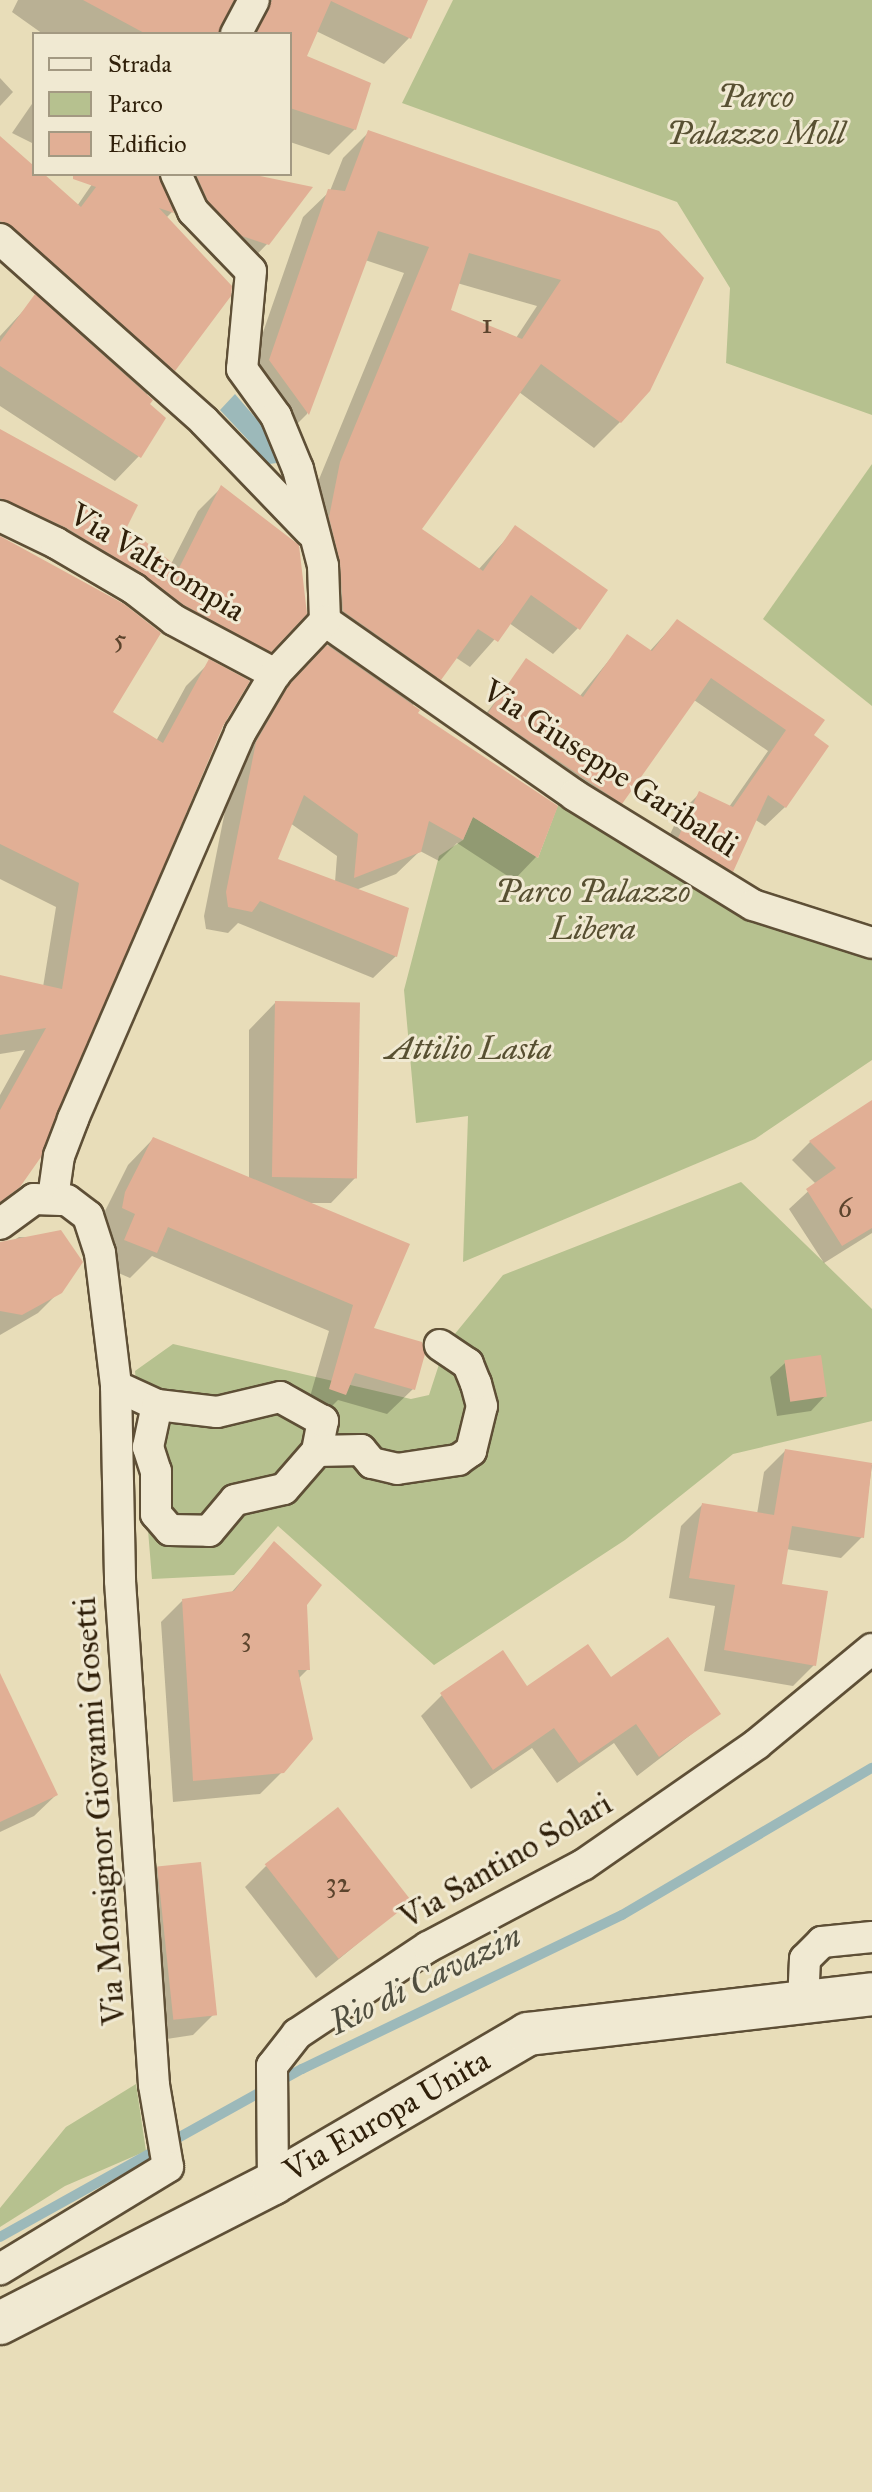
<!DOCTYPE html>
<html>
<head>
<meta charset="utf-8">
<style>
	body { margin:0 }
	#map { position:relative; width:872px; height:2492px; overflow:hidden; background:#e8ddb9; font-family:"IM FELL Great Primer",serif }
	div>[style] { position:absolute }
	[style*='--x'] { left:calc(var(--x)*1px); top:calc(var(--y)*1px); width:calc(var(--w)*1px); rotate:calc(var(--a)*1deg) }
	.green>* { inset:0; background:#b6c18f }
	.water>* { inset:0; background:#9cb9ba }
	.shadow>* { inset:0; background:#0003 }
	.stream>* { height:10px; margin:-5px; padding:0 5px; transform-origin:5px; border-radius:5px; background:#9cb9ba }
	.building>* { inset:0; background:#e1af95; transform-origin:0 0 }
	.roads { filter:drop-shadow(2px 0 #5e4f36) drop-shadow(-2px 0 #5e4f36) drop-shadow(0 2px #5e4f36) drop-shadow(0 -2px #5e4f36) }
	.street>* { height:30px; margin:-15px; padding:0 15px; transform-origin:15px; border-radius:15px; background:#f0e9d2 }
	.secondary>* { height:42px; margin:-21px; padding:0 21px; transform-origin:21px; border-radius:21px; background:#f0e9d2 }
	span { translate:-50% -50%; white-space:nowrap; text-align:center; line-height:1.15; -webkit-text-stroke:6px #f0e9d2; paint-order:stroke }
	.number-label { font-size:28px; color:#5c442d }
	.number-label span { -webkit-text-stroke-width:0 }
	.park-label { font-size:32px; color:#585032; font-style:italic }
	.street-label { font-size:32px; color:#30200a }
	.water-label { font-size:34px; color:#504e3f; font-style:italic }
	.legend { position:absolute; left:32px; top:32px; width:260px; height:144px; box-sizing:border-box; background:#f0e9d2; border:2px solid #a39982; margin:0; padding:10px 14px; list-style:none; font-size:24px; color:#30200a }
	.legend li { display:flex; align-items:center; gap:16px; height:40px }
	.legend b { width:40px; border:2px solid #a39982 }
</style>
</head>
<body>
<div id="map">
	<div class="green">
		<div style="clip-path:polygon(453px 0,872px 0,872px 415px,726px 363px,730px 288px,677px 202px,402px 103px)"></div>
		<div style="clip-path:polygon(872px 464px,872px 706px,763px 619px)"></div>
		<div style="clip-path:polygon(561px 797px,872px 954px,872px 1060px,755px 1139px,463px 1262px,468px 1116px,416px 1123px,404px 990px,439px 856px,463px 840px,473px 817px,538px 858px)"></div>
		<div style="clip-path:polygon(741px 1182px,872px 1309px,872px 1421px,733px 1454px,625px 1540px,434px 1665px,278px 1526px,234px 1575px,152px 1579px,135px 1371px,173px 1344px,411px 1399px,429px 1395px,445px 1346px,503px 1275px)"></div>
		<div style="clip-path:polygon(136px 2084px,146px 2151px,65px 2186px,0 2227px,0 2208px,66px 2127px)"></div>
	</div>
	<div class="water">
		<div style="clip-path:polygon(235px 394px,266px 430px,284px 462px,262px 465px,249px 441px,220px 410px)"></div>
	</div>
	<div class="shadow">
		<div style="clip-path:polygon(18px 0,426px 0,409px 38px,384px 64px,316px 31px,305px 58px,355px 129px,329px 155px,290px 142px,290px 34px,244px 34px,237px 10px,228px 8px,216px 34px,43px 34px,12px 12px)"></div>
		<div style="clip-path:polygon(0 78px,13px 92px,0 106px)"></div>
		<div style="clip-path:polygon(34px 101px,34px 144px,12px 133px)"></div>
		<div style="clip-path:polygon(evenodd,369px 132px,658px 233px,620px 422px,594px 448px,519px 392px,419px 529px,478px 570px,516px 528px,578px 628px,553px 654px,509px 623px,470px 667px,455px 657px,412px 706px,415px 714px,555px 806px,536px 857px,514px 880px,457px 843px,439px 861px,420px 851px,396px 874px,356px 890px,396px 956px,373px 978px,238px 923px,228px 933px,206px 929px,204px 916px,234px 766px,267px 710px,329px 646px,318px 637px,315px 489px,404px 273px,365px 260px,307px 414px,282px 439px,244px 387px,303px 217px,330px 191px,343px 158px,369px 132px,457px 283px,537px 306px,516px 338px,448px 311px,457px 283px,369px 132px,290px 823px,337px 856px,335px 882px,276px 860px,290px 823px)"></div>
		<div style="clip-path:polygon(0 139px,34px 168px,34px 174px,77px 206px,97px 177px,91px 174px,248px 174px,268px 243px,242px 270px,216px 261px,174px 210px,166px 218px,229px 296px,146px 396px,139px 456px,115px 481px,0 406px,0 336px,37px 296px,0 263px)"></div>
		<div style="clip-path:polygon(0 432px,171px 564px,198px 511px,221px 488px,270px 650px,246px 674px,0 531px)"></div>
		<div style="clip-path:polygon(0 539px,110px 712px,156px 741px,186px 686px,210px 662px,222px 725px,19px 1186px,0 1204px,0 1095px,25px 1050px,0 1054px,0 977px,43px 987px,56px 907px,0 879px)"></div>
		<div style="clip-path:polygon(677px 621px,811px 736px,785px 807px,765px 826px,754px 819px,731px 870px,712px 890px,659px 858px,680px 813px,699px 794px,729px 807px,768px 751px,694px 700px,601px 822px,470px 734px,527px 661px,579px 697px,628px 637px,649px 652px)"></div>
		<div style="clip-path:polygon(275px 1003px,357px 1176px,331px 1203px,306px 1203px,371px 1330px,413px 1389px,387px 1414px,338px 1400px,319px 1419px,305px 1414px,329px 1331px,152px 1256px,130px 1278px,100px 1265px,101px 1219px,128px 1165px,153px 1139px,249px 1179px,249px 1030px)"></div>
		<div style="clip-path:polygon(872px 1103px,872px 1233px,824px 1263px,789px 1209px,816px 1184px,792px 1160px,810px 1142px)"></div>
		<div style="clip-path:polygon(19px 1237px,48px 1238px,60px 1291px,38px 1313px,0 1335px,0 1249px)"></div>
		<div style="clip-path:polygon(785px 1363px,825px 1396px,811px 1411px,777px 1416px,770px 1377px)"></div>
		<div style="clip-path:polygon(785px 1451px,872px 1465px,862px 1537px,841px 1558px,786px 1549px,780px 1585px,814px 1665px,793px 1686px,704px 1671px,715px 1606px,669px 1598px,681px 1526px,702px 1505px,757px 1514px,764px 1472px)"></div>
		<div style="clip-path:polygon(274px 1544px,305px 1604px,308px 1669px,298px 1679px,282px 1772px,260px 1794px,173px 1802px,161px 1622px,182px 1601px,230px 1594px)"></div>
		<div style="clip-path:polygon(0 1677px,56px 1795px,34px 1816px,0 1832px)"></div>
		<div style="clip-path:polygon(610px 1680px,719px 1713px,637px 1776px,614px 1743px,557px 1783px,532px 1748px,471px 1789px,421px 1716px,442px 1695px)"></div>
		<div style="clip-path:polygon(266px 1866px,409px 1901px,316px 1978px,245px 1887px)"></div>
		<div style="clip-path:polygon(158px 1867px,214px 2014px,193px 2035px,147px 2042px,137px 1888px)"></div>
	</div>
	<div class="stream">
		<div style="--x:0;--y:2237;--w:346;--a:-29.1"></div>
		<div style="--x:302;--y:2069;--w:355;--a:-25.7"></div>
		<div style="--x:622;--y:1915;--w:290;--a:-30.5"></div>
	</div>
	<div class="building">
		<div style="clip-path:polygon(83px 0,234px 0,218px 34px,146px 34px)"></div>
		<div style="clip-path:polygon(272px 0,428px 0,411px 39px,331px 1px,307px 56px,371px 83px,356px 130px,290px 108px,290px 34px,256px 34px)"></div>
		<div style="clip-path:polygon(evenodd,368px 130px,659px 231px,704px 278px,650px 391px,621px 423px,541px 364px,422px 529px,483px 571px,515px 525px,608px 590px,580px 630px,531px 595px,498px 642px,478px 629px,441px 680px,343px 611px,340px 562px,329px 517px,340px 462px,429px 247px,378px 231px,309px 415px,269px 360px,328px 189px,345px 191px,368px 130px,469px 253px,561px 280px,522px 339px,451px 310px,469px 253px)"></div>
		<div style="clip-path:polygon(0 136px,34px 166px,34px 174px,44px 174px,81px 207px,96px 187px,73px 179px,73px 174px,158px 174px,174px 213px,159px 208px,232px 286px,231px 296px,175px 371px,12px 226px,0 221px)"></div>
		<div style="clip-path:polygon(196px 174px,250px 174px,313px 187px,269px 245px,242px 236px,208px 201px)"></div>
		<div style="clip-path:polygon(35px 294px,153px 400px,150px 404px,166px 418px,141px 458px,0 366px,0 342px)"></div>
		<div style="clip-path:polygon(0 429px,138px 505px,127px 527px,179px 568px,221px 485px,299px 545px,307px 614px,271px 652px,184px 605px,143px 574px,65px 527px,0 498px)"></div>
		<div style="clip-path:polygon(0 536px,124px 604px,161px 633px,113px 712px,163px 743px,209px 659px,250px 681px,223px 726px,41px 1157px,20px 1187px,0 1202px,0 1110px,46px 1028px,0 1035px,0 975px,62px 989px,79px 883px,0 844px)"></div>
		<div style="clip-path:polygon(677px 619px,825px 720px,814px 735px,829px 746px,786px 808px,768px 795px,733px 872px,678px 838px,699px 791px,733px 807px,786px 730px,711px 678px,622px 804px,488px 713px,526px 658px,583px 697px,627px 634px,652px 651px)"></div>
		<div style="clip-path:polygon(327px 645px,420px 710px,418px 713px,558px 806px,538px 858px,473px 817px,463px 840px,429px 821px,421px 852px,354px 878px,358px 834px,304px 795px,278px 859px,409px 908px,397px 957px,260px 901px,252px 912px,228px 907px,226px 892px,256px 742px,289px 685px)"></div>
		<div style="left:275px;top:1001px;width:85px;height:176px;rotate:1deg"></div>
		<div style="clip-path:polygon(872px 1100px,872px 1228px,842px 1246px,806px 1189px,836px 1168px,809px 1141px)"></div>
		<div style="clip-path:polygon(153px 1137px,410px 1244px,374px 1328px,422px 1342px,425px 1354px,415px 1390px,355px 1373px,346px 1395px,329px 1389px,353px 1305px,168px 1227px,157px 1253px,124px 1240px,135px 1214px,122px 1208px,125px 1192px)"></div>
		<div style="clip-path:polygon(61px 1230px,83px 1262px,62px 1293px,22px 1315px,0 1311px,0 1242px)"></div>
		<div style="left:821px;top:1355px;width:42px;height:37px;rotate:82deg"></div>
		<div style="clip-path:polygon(785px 1449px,872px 1463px,864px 1538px,792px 1526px,782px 1584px,828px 1591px,816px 1666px,724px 1650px,735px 1585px,689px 1578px,702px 1503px,774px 1515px)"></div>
		<div style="clip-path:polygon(274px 1541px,322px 1585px,307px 1605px,310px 1670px,298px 1670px,313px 1739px,284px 1773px,193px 1781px,182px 1599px,234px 1591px)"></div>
		<div style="clip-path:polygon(668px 1637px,721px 1714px,659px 1757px,636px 1724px,579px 1763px,554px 1728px,493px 1770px,440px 1693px,503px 1650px,527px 1686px,588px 1644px,611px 1677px)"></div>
		<div style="clip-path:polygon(0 1673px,58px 1795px,0 1822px)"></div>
		<div style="left:338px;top:1807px;width:120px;height:93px;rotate:52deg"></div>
		<div style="left:201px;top:1862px;width:154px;height:44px;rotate:84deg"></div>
	</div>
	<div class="roads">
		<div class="street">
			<div style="--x:236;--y:34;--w:38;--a:-62"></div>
			<div style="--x:176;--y:174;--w:41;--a:65.3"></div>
			<div style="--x:193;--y:211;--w:83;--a:46"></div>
			<div style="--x:251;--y:271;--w:98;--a:95.2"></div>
			<div style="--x:242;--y:369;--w:58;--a:54.1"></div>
			<div style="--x:276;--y:416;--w:57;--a:67.5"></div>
			<div style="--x:298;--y:469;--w:100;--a:75.5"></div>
			<div style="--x:323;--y:566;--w:55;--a:87.9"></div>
			<div style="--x:0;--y:239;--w:273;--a:41.7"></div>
			<div style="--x:204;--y:421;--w:153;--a:46.1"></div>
			<div style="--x:0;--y:516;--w:62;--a:25.7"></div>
			<div style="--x:56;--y:543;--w:91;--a:30.5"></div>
			<div style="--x:134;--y:589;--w:51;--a:37.8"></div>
			<div style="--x:174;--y:620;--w:115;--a:28.1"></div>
			<div style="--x:325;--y:621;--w:304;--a:34.9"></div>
			<div style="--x:574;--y:795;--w:210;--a:31.6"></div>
			<div style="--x:753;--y:905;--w:125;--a:17.7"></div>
			<div style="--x:53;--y:1198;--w:42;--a:-81.9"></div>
			<div style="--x:59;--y:1156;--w:40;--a:-69"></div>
			<div style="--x:73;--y:1119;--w:421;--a:-66.6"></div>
			<div style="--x:240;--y:733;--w:69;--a:-59.3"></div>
			<div style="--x:275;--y:674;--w:73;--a:-46.7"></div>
			<div style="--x:0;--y:1224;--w:42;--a:-36.3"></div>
			<div style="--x:34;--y:1199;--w:33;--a:2"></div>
			<div style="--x:67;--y:1200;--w:26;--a:37"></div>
			<div style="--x:88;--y:1216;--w:39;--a:72"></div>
			<div style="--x:100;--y:1253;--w:134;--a:83.1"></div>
			<div style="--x:116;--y:1386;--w:195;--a:88.8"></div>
			<div style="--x:120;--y:1581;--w:505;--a:86.14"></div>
			<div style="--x:154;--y:2085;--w:83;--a:80.3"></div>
			<div style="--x:168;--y:2167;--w:197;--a:148.7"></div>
			<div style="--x:116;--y:1386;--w:45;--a:24.9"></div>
			<div style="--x:157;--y:1405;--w:43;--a:102.1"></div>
			<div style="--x:148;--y:1447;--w:25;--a:72"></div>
			<div style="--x:156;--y:1471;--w:43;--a:90"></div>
			<div style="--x:156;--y:1514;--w:21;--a:49"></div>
			<div style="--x:170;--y:1530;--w:39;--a:1"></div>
			<div style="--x:209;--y:1531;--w:40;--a:-50"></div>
			<div style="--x:235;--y:1500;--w:50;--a:-12.7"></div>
			<div style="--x:284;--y:1489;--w:50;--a:-49"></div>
			<div style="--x:317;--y:1451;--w:31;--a:-79"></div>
			<div style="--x:323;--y:1421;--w:49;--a:-150.8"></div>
			<div style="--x:280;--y:1397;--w:65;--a:166.6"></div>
			<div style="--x:217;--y:1412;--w:60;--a:-173.3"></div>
			<div style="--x:317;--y:1451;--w:44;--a:-1.3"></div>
			<div style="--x:361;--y:1450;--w:17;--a:50"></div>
			<div style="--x:372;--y:1463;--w:26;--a:13"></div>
			<div style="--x:397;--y:1469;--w:62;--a:-8.4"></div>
			<div style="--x:458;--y:1460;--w:16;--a:-35"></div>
			<div style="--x:471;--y:1451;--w:46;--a:-76.3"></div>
			<div style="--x:482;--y:1406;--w:23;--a:-105"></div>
			<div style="--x:476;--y:1384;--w:22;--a:-112"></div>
			<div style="--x:468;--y:1364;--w:34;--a:-146"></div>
			<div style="--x:803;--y:2003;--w:44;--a:-87.4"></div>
			<div style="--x:805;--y:1959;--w:24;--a:-45"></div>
			<div style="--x:822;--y:1942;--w:50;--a:-5.7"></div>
			<div style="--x:273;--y:2183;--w:117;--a:-90.5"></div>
			<div style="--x:272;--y:2066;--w:41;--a:-52"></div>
			<div style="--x:297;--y:2034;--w:157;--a:-33.6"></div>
			<div style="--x:428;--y:1947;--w:175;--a:-27.9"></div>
			<div style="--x:583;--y:1865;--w:212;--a:-34.8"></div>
			<div style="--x:757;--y:1744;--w:149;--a:-39.6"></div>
		</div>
		<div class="secondary">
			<div style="--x:0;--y:2323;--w:307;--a:-27.1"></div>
			<div style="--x:273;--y:2183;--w:295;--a:-30.3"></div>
			<div style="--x:528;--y:2034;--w:346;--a:-6.6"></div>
		</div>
	</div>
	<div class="number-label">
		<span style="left:487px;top:324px">1</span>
		<span style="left:120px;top:639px">5</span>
		<span style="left:845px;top:1208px">6</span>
		<span style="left:246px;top:1637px">3</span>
		<span style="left:338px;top:1883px">32</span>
	</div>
	<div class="park-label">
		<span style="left:756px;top:116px">Parco<br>Palazzo Moll</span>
		<span style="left:593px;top:911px">Parco Palazzo<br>Libera</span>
		<span style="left:469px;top:1049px">Attilio Lasta</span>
	</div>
	<div class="street-label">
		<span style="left:157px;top:563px;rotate:31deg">Via Valtrompia</span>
		<span style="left:610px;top:769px;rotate:33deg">Via Giuseppe Garibaldi</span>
		<span style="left:100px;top:1811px;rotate:-94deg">Via Monsignor Giovanni Gosetti</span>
		<span style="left:506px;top:1861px;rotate:-30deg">Via Santino Solari</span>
		<span style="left:387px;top:2116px;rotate:-30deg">Via Europa Unita</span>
	</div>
	<div class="water-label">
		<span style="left:425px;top:1979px;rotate:-26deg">Rio di Cavazin</span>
	</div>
	<ul class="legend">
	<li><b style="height:10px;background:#f0e9d2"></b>Strada</li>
	<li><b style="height:22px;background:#b6c18f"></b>Parco</li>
	<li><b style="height:22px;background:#e1af95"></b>Edificio</li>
	</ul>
</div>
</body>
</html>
